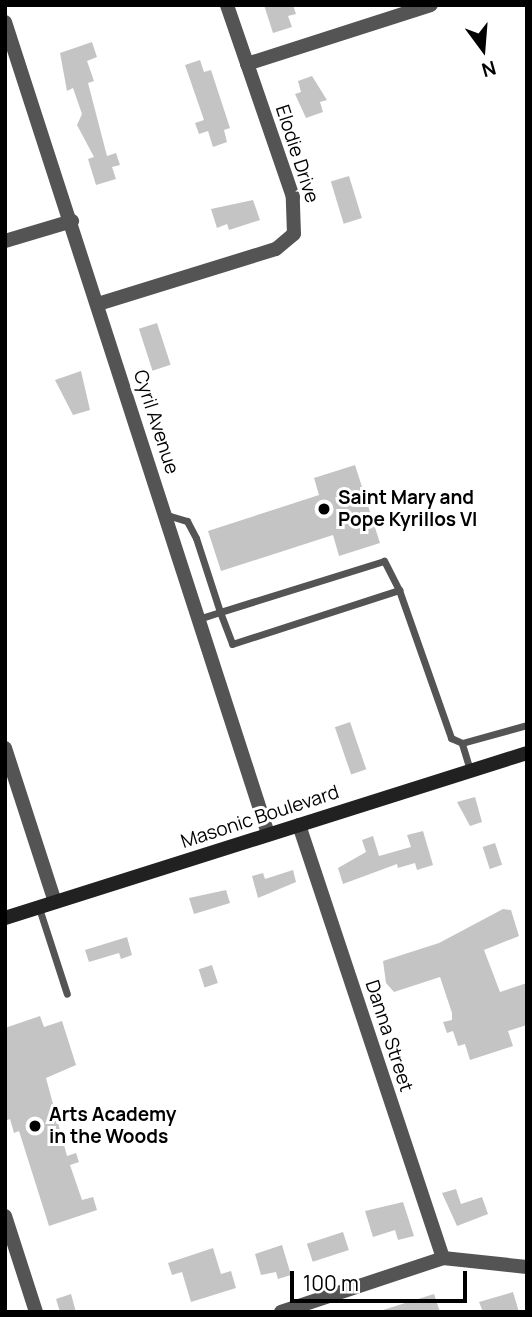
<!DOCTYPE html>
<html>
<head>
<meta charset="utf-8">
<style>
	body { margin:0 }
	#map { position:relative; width:532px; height:1317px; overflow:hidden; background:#fff; font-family:Manrope,sans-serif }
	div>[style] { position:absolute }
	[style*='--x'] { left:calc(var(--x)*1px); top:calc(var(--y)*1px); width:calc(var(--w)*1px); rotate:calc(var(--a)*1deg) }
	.building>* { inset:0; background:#c4c4c4; transform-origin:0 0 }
	.lane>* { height:7px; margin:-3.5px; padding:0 3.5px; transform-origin:3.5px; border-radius:3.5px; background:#545454 }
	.street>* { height:14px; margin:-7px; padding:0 7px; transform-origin:7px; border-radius:7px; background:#545454 }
	.secondary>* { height:14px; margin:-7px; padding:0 7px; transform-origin:7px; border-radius:7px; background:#212121 }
	.dots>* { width:19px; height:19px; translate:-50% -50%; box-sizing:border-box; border:4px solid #fff; border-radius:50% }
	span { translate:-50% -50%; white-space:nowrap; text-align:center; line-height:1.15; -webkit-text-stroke:6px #fff; paint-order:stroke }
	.street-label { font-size:19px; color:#000 }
	.poi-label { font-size:19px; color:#000; font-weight:700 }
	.left { translate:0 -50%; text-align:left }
	.frame { position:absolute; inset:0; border:7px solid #000; pointer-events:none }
	.north { position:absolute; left:448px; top:14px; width:70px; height:70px; -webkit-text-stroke:5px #fff; paint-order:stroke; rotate:164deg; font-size:19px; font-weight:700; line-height:28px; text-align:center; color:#000 }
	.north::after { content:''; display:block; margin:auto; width:24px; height:32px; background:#000; clip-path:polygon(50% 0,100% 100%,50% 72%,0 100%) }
	.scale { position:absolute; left:290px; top:1271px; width:177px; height:32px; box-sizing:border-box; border:4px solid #000; border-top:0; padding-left:9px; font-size:21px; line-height:24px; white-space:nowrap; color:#000; -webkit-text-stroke:5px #fff; paint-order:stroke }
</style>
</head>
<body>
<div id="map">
	<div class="building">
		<div style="clip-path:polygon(264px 5px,293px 5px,296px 14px,288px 16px,292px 27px,273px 33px)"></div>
		<div style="clip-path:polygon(92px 42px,97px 57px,87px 61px,94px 81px,88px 83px,107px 156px,116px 153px,120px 165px,112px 167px,116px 179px,96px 185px,88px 159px,94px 157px,77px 125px,82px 114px,73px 88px,67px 91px,60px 53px)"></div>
		<div style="clip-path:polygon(200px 60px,204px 72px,211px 70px,230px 128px,224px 130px,227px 142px,213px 147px,208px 131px,199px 134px,195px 123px,204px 120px,185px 65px)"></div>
		<div style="clip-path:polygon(312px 76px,327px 100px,320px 102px,323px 112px,306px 118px,295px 94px,301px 92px,298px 81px)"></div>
		<div style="left:349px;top:176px;width:44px;height:19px;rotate:73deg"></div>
		<div style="clip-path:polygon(253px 200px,260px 220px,229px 230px,227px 224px,217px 228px,211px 209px)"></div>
		<div style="left:157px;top:323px;width:44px;height:19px;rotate:72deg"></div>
		<div style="clip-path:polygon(81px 371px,90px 410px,73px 415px,55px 380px)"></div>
		<div style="clip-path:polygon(355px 465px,380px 543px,339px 556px,333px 535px,221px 571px,208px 531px,319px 495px,314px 478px)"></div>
		<div style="left:350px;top:722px;width:50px;height:16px;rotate:71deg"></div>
		<div style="clip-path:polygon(475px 797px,482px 822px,470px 826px,457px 802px)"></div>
		<div style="clip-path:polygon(423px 831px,433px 865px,417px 870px,415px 863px,398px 868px,397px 864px,343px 884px,338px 868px,366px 852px,362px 840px,373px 836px,379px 856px,411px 847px,407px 835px)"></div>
		<div style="left:495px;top:843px;width:23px;height:13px;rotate:72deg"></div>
		<div style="clip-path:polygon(293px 870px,296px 882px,258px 898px,252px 876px,263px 873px,265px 879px)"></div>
		<div style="clip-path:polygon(226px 890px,230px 903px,194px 914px,189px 898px)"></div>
		<div style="clip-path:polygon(503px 909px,511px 910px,519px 936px,484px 950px,500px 992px,527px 983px,527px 1025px,508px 1031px,513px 1046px,470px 1060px,465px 1044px,458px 1046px,453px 1031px,447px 1033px,443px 1022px,452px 1020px,452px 1013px,440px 977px,394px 992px,386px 983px,383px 961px,439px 943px)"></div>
		<div style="clip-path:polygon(127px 937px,132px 955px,121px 959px,119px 953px,89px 962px,85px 950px)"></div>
		<div style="left:212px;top:965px;width:19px;height:14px;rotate:72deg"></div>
		<div style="clip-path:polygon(40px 1016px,44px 1027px,62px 1021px,76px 1065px,46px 1078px,67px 1156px,76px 1153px,79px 1162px,70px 1165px,82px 1200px,93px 1197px,97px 1210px,49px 1226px,19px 1131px,14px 1133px,10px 1119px,5px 1121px,5px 1028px)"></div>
		<div style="clip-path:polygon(456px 1189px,461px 1204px,482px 1197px,488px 1214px,457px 1226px,442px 1193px)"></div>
		<div style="clip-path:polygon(403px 1202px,414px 1236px,398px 1240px,395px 1230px,373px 1237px,365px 1211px)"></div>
		<div style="left:343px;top:1232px;width:19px;height:38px;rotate:72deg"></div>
		<div style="clip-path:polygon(282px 1245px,291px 1275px,278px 1279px,276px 1272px,261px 1275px,255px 1254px)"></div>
		<div style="clip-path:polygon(213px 1248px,221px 1274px,231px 1271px,236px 1288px,191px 1302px,182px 1272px,172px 1275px,168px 1263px)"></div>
		<div style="clip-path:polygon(513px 1292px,519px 1312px,483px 1312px,479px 1302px)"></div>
		<div style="clip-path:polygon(71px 1294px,76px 1312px,60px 1312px,56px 1299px)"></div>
		<div style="clip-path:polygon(434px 1294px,440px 1312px,383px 1312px,383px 1310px)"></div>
	</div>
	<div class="lane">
		<div style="--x:167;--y:515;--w:21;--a:17"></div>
		<div style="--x:187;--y:521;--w:19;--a:62"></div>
		<div style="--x:196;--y:538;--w:78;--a:72"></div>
		<div style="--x:220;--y:612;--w:34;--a:69"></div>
		<div style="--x:232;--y:644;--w:176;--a:-17.9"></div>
		<div style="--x:399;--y:590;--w:33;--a:-117"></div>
		<div style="--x:384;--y:561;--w:172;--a:162.7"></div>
		<div style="--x:220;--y:612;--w:20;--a:162"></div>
		<div style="--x:399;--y:590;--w:157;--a:70.6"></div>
		<div style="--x:451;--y:738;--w:12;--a:24"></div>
		<div style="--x:470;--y:770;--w:28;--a:-107"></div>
		<div style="--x:462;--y:743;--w:67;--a:-15.5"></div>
		<div style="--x:39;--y:908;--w:90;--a:72"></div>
	</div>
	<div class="street">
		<div style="--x:5;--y:22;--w:854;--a:72.05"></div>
		<div style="--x:247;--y:64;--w:193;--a:-17.8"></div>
		<div style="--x:5;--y:241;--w:70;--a:-16.6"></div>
		<div style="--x:98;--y:304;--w:186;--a:-17.2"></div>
		<div style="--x:276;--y:249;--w:23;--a:-40"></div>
		<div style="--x:294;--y:234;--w:37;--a:-92"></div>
		<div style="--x:293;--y:197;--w:203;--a:-109"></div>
		<div style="--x:5;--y:748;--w:162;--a:72"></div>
		<div style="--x:299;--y:825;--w:456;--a:71.6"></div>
		<div style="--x:5;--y:1216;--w:101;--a:72.1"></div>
		<div style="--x:281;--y:1312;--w:171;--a:-18.4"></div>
		<div style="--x:443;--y:1258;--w:84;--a:6.1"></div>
	</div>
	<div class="secondary">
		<div style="--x:5;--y:918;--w:547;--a:-17.54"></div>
	</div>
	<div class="dots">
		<div style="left:324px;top:509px;background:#000"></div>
		<div style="left:35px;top:1126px;background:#000"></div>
	</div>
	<div class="street-label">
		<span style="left:297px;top:154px;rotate:72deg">Elodie Drive</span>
		<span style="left:156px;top:422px;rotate:72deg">Cyril Avenue</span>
		<span style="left:260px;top:817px;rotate:-18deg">Masonic Boulevard</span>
		<span style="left:389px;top:1036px;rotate:72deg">Danna Street</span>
	</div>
	<div class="poi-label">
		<span class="left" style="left:338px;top:509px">Saint Mary and<br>Pope Kyrillos VI</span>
		<span class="left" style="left:49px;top:1126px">Arts Academy<br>in the Woods</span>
	</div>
	<div class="frame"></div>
	<div class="north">N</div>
	<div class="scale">100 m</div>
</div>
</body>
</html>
